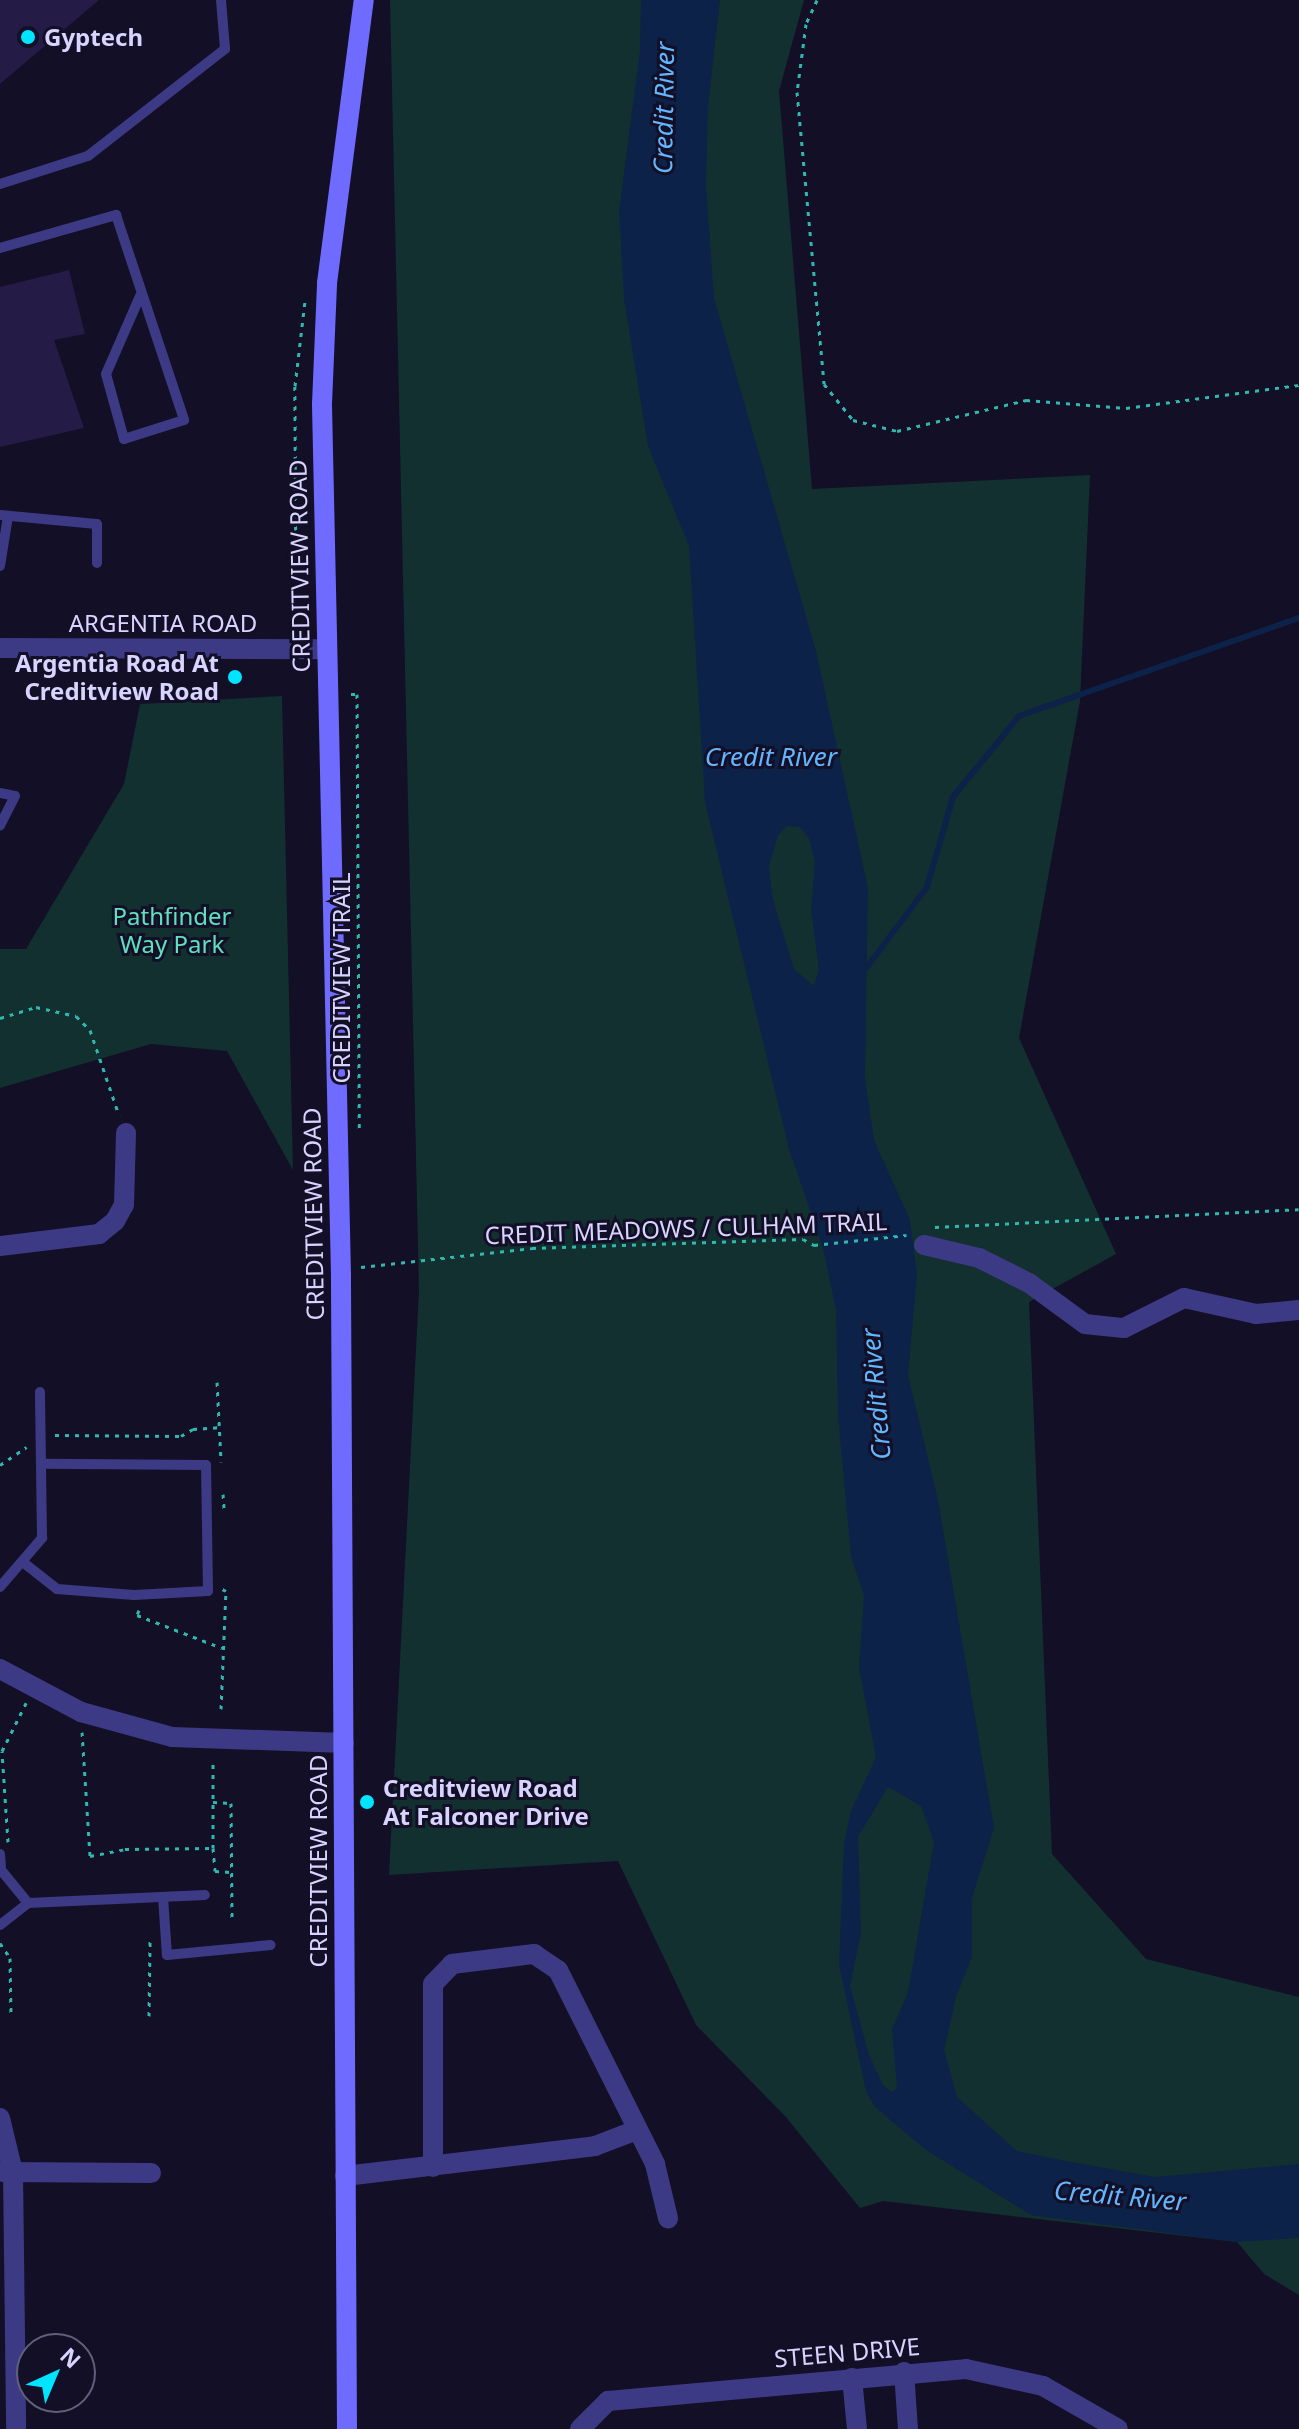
<!DOCTYPE html>
<html>
<head>
<meta charset="utf-8">
<style>
	body { margin:0 }
	#map { position:relative; width:1299px; height:2429px; overflow:hidden; background:#130f26; font-family:"Noto Sans",sans-serif }
	div>[style] { position:absolute }
	[style*='--x'] { left:calc(var(--x)*1px); top:calc(var(--y)*1px); width:calc(var(--w)*1px); rotate:calc(var(--a)*1deg) }
	.green>* { inset:0; background:#12302f }
	.water>* { inset:0; background:#0c2248 }
	.stream>* { height:6px; margin:-3px; padding:0 3px; transform-origin:3px; border-radius:3px; background:#0c2248 }
	.building>* { inset:0; background:#241b47 }
	.path>* { height:3px; margin-top:-1.5px; transform-origin:0; background:repeating-linear-gradient(90deg,#2fb8b0 0 4px,transparent 0 10px) }
	.service>* { height:10px; margin:-5px; padding:0 5px; transform-origin:5px; border-radius:5px; background:#3d3a85 }
	.minor>* { height:20px; margin:-10px; padding:0 10px; transform-origin:10px; border-radius:10px; background:#3d3a85 }
	.tertiary>* { height:20px; margin:-10px; padding:0 10px; transform-origin:10px; border-radius:10px; background:#3d3a85 }
	.secondary>* { height:20px; margin:-10px; padding:0 10px; transform-origin:10px; border-radius:10px; background:#6f6bff }
	.dots>* { width:22px; height:22px; translate:-50% -50%; box-sizing:border-box; border:4px solid #130f26; border-radius:50% }
	span { translate:-50% -50%; white-space:nowrap; text-align:center; line-height:1.15; -webkit-text-stroke:6px #130f26; paint-order:stroke }
	.poi-label { font-size:24px; color:#d9d4ff; font-weight:700 }
	.left { translate:0 -50%; text-align:left }
	.right { translate:-100% -50%; text-align:right }
	.street-label { font-size:24px; color:#d9d4ff }
	.park-label { font-size:24px; color:#5fe0c0 }
	.water-label { font-size:26px; color:#62b6ff; font-style:italic }
	.north { position:absolute; left:16px; top:2333px; width:80px; height:80px; box-sizing:border-box; background:#130f26; border:2px solid #625e7d; border-radius:50%; rotate:44deg; font-size:22px; font-weight:700; line-height:32px; text-align:center; color:#d9d4ff }
	.north::after { content:''; display:block; margin:auto; width:28px; height:36px; background:#00e5ff; clip-path:polygon(50% 0,100% 100%,50% 72%,0 100%) }
</style>
</head>
<body>
<div id="map">
	<div class="green">
		<div style="clip-path:polygon(390px 0,804px 0,779px 91px,812px 489px,1090px 475px,1080px 701px,1019px 1038px,1116px 1254px,1029px 1302px,1052px 1854px,1146px 1959px,1299px 1997px,1299px 2295px,1264px 2274px,1237px 2242px,883px 2201px,860px 2208px,785px 2116px,696px 2025px,618px 1861px,389px 1875px,419px 1291px)"></div>
		<div style="clip-path:polygon(282px 696px,293px 1170px,227px 1051px,151px 1044px,0 1088px,0 949px,26px 949px,124px 784px,140px 704px)"></div>
	</div>
	<div class="water">
		<div style="clip-path:polygon(evenodd,641px 0,720px 0,708px 107px,706px 186px,714px 298px,816px 651px,868px 888px,865px 1078px,874px 1140px,910px 1220px,917px 1274px,908px 1375px,938px 1500px,994px 1828px,972px 1898px,972px 1957px,956px 1997px,944px 2050px,957px 2097px,1017px 2151px,1066px 2161px,1155px 2177px,1299px 2164px,1299px 2238px,1237px 2242px,1031px 2215px,926px 2150px,875px 2107px,866px 2092px,839px 1964px,844px 1843px,851px 1811px,876px 1757px,859px 1667px,864px 1596px,851px 1556px,838px 1416px,836px 1310px,823px 1248px,789px 1149px,705px 802px,689px 546px,648px 446px,624px 299px,619px 211px,640px 51px,641px 0,787px 826px,800px 827px,809px 838px,815px 861px,811px 910px,819px 969px,814px 986px,794px 969px,773px 900px,769px 867px,778px 835px,787px 826px,641px 0,888px 1787px,921px 1806px,934px 1842px,908px 1992px,892px 2029px,897px 2088px,892px 2092px,883px 2085px,869px 2055px,850px 1986px,861px 1932px,858px 1837px,888px 1787px)"></div>
	</div>
	<div class="stream">
		<div style="--x:867;--y:967;--w:100;--a:-53.1"></div>
		<div style="--x:927;--y:887;--w:94;--a:-73.9"></div>
		<div style="--x:953;--y:797;--w:104;--a:-50.8"></div>
		<div style="--x:1019;--y:716;--w:297;--a:-19.3"></div>
	</div>
	<div class="building">
		<div style="clip-path:polygon(0 0,99px 0,0 84px)"></div>
		<div style="clip-path:polygon(69px 270px,85px 334px,54px 340px,84px 428px,0 447px,0 287px)"></div>
	</div>
	<div class="path">
		<div style="--x:817;--y:0;--w:26;--a:115"></div>
		<div style="--x:806;--y:24;--w:69;--a:97.5"></div>
		<div style="--x:797;--y:92;--w:293;--a:84.7"></div>
		<div style="--x:824;--y:384;--w:46;--a:51.1"></div>
		<div style="--x:853;--y:420;--w:45;--a:14"></div>
		<div style="--x:897;--y:431;--w:133;--a:-13.5"></div>
		<div style="--x:1026;--y:400;--w:100;--a:4.6"></div>
		<div style="--x:1126;--y:408;--w:175;--a:-7.6"></div>
		<div style="--x:296;--y:610;--w:224;--a:-90.3"></div>
		<div style="--x:295;--y:386;--w:86;--a:-83.3"></div>
		<div style="--x:351;--y:694;--w:6;--a:0"></div>
		<div style="--x:357;--y:694;--w:439;--a:89.7"></div>
		<div style="--x:0;--y:1018;--w:38;--a:-17"></div>
		<div style="--x:36;--y:1007;--w:41;--a:12.7"></div>
		<div style="--x:76;--y:1016;--w:20;--a:45"></div>
		<div style="--x:90;--y:1030;--w:90;--a:71.2"></div>
		<div style="--x:935;--y:1227;--w:364;--a:-2.8"></div>
		<div style="--x:361;--y:1267;--w:172;--a:-6.3"></div>
		<div style="--x:532;--y:1248;--w:271;--a:-1.9"></div>
		<div style="--x:803;--y:1239;--w:13;--a:29"></div>
		<div style="--x:814;--y:1245;--w:93;--a:-6.2"></div>
		<div style="--x:217;--y:1382;--w:80;--a:87.1"></div>
		<div style="--x:55;--y:1435;--w:126;--a:0.5"></div>
		<div style="--x:181;--y:1436;--w:14;--a:-30"></div>
		<div style="--x:193;--y:1429;--w:26;--a:-4"></div>
		<div style="--x:0;--y:1465;--w:32;--a:-34"></div>
		<div style="--x:223;--y:1494;--w:16;--a:86"></div>
		<div style="--x:139;--y:1610;--w:5;--a:112"></div>
		<div style="--x:137;--y:1615;--w:91;--a:21.2"></div>
		<div style="--x:221;--y:1709;--w:118;--a:-87.6"></div>
		<div style="--x:226;--y:1591;--w:4;--a:-153"></div>
		<div style="--x:82;--y:1732;--w:124;--a:86.3"></div>
		<div style="--x:90;--y:1856;--w:36;--a:-11"></div>
		<div style="--x:125;--y:1849;--w:88;--a:-0.7"></div>
		<div style="--x:213;--y:1848;--w:88;--a:-90"></div>
		<div style="--x:213;--y:1802;--w:18;--a:3"></div>
		<div style="--x:231;--y:1803;--w:118;--a:89.5"></div>
		<div style="--x:8;--y:1842;--w:91;--a:-93.8"></div>
		<div style="--x:2;--y:1751;--w:54;--a:-63.4"></div>
		<div style="--x:213;--y:1848;--w:23;--a:85"></div>
		<div style="--x:215;--y:1871;--w:16;--a:4"></div>
		<div style="--x:0;--y:1943;--w:18;--a:56"></div>
		<div style="--x:10;--y:1958;--w:58;--a:89"></div>
		<div style="--x:149;--y:2016;--w:75;--a:-89.2"></div>
	</div>
	<div class="service">
		<div style="--x:0;--y:184;--w:92;--a:-17.7"></div>
		<div style="--x:88;--y:156;--w:174;--a:-38"></div>
		<div style="--x:225;--y:49;--w:49;--a:-94.7"></div>
		<div style="--x:0;--y:248;--w:121;--a:-15.9"></div>
		<div style="--x:116;--y:215;--w:216;--a:71.6"></div>
		<div style="--x:184;--y:420;--w:63;--a:162.4"></div>
		<div style="--x:124;--y:439;--w:67;--a:-105.5"></div>
		<div style="--x:106;--y:374;--w:85;--a:-66.4"></div>
		<div style="--x:0;--y:515;--w:97;--a:5.3"></div>
		<div style="--x:97;--y:524;--w:39;--a:90"></div>
		<div style="--x:0;--y:566;--w:51;--a:-80.9"></div>
		<div style="--x:0;--y:793;--w:15;--a:11"></div>
		<div style="--x:15;--y:796;--w:33;--a:117"></div>
		<div style="--x:24;--y:1563;--w:42;--a:38.2"></div>
		<div style="--x:57;--y:1589;--w:77;--a:4.5"></div>
		<div style="--x:134;--y:1595;--w:74;--a:-3.1"></div>
		<div style="--x:208;--y:1591;--w:126;--a:-90.9"></div>
		<div style="--x:206;--y:1465;--w:163;--a:-179.6"></div>
		<div style="--x:0;--y:1587;--w:65;--a:-49.4"></div>
		<div style="--x:42;--y:1538;--w:146;--a:-90.8"></div>
		<div style="--x:0;--y:1854;--w:16;--a:86"></div>
		<div style="--x:1;--y:1870;--w:43;--a:50.7"></div>
		<div style="--x:163;--y:1897;--w:58;--a:86.1"></div>
		<div style="--x:167;--y:1955;--w:104;--a:-5.5"></div>
		<div style="--x:0;--y:1925;--w:36;--a:-38"></div>
		<div style="--x:28;--y:1903;--w:177;--a:-2.6"></div>
	</div>
	<div class="minor">
		<div style="--x:924;--y:1245;--w:57;--a:13.3"></div>
		<div style="--x:979;--y:1258;--w:56;--a:26.6"></div>
		<div style="--x:1029;--y:1283;--w:69;--a:36.2"></div>
		<div style="--x:1085;--y:1324;--w:39;--a:6"></div>
		<div style="--x:1124;--y:1328;--w:67;--a:-26.6"></div>
		<div style="--x:1184;--y:1298;--w:74;--a:12.5"></div>
		<div style="--x:1256;--y:1314;--w:43;--a:-5.3"></div>
		<div style="--x:0;--y:1246;--w:100;--a:-6.9"></div>
		<div style="--x:99;--y:1234;--w:21;--a:-39"></div>
		<div style="--x:115;--y:1221;--w:18;--a:-61"></div>
		<div style="--x:124;--y:1205;--w:72;--a:-88.4"></div>
		<div style="--x:0;--y:1669;--w:92;--a:28"></div>
		<div style="--x:81;--y:1712;--w:94;--a:15.4"></div>
		<div style="--x:172;--y:1737;--w:172;--a:2"></div>
		<div style="--x:0;--y:2118;--w:56;--a:76.5"></div>
		<div style="--x:13;--y:2172;--w:257;--a:89.3"></div>
		<div style="--x:433;--y:2167;--w:183;--a:-90"></div>
		<div style="--x:433;--y:1984;--w:28;--a:-46"></div>
		<div style="--x:452;--y:1964;--w:83;--a:-7"></div>
		<div style="--x:534;--y:1954;--w:29;--a:34"></div>
		<div style="--x:558;--y:1970;--w:217;--a:63.4"></div>
		<div style="--x:655;--y:2164;--w:56;--a:76.5"></div>
		<div style="--x:3;--y:2172;--w:148;--a:0.4"></div>
		<div style="--x:345;--y:2176;--w:252;--a:-6.8"></div>
		<div style="--x:595;--y:2146;--w:45;--a:-20.9"></div>
		<div style="--x:904;--y:2372;--w:57;--a:86"></div>
		<div style="--x:852;--y:2378;--w:51;--a:84.4"></div>
		<div style="--x:580;--y:2429;--w:40;--a:-45"></div>
		<div style="--x:608;--y:2401;--w:359;--a:-5.1"></div>
		<div style="--x:966;--y:2369;--w:79;--a:12.4"></div>
		<div style="--x:1043;--y:2386;--w:86;--a:29.8"></div>
	</div>
	<div class="tertiary">
		<div style="--x:0;--y:648;--w:325;--a:0.2"></div>
	</div>
	<div class="secondary">
		<div style="--x:347;--y:2429;--w:1153;--a:-90.3"></div>
		<div style="--x:341;--y:1276;--w:872;--a:-91.25"></div>
		<div style="--x:322;--y:404;--w:121;--a:-87.6"></div>
		<div style="--x:327;--y:283;--w:285;--a:-82.6"></div>
	</div>
	<div class="dots">
		<div style="left:28px;top:37px;background:#00e5ff"></div>
		<div style="left:235px;top:677px;background:#00e5ff"></div>
		<div style="left:367px;top:1802px;background:#00e5ff"></div>
	</div>
	<div class="poi-label">
		<span class="left" style="left:44px;top:37px">Gyptech</span>
		<span class="right" style="left:219px;top:677px">Argentia Road At<br>Creditview Road</span>
		<span class="left" style="left:383px;top:1802px">Creditview Road<br>At Falconer Drive</span>
	</div>
	<div class="street-label">
		<span style="left:299px;top:566px;rotate:-91deg">CREDITVIEW ROAD</span>
		<span style="left:163px;top:623px">ARGENTIA ROAD</span>
		<span style="left:341px;top:978px;rotate:-90deg">CREDITVIEW TRAIL</span>
		<span style="left:313px;top:1214px;rotate:-91deg">CREDITVIEW ROAD</span>
		<span style="left:686px;top:1228px;rotate:-2deg">CREDIT MEADOWS / CULHAM TRAIL</span>
		<span style="left:318px;top:1861px;rotate:-90deg">CREDITVIEW ROAD</span>
		<span style="left:847px;top:2352px;rotate:-5deg">STEEN DRIVE</span>
	</div>
	<div class="park-label">
		<span style="left:172px;top:930px">Pathfinder<br>Way Park</span>
	</div>
	<div class="water-label">
		<span style="left:664px;top:108px;rotate:-89deg">Credit River</span>
		<span style="left:771px;top:757px">Credit River</span>
		<span style="left:876px;top:1394px;rotate:-95deg">Credit River</span>
		<span style="left:1120px;top:2196px;rotate:5deg">Credit River</span>
	</div>
	<div class="north">N</div>
</div>
</body>
</html>
